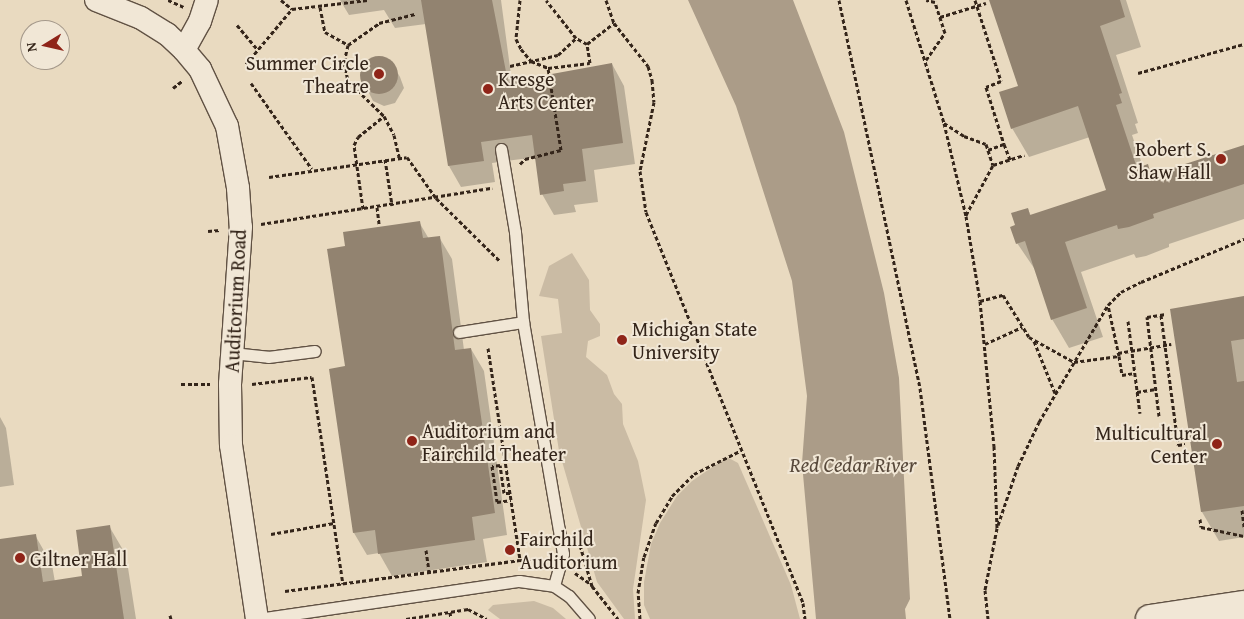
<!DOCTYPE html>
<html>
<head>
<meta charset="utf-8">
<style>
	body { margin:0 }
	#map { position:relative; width:1244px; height:619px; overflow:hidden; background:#e9dac0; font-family:"Gentium Book Plus",serif }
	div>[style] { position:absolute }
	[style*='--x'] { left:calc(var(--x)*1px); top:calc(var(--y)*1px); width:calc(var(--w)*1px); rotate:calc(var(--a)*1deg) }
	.green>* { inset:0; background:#cabba4 }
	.water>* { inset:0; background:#ab9c88 }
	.shadow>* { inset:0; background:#0003 }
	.building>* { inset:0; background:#928370 }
	.round { border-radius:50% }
	.path>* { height:3px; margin-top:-1.5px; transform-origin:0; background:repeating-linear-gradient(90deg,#34251a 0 4px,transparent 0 6.5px) }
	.roads { filter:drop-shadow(1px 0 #615244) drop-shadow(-1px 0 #615244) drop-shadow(0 1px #615244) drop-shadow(0 -1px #615244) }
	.service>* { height:11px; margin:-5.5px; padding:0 5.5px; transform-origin:5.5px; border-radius:5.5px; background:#f1e7d6 }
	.minor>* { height:22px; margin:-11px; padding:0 11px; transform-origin:11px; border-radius:11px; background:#f1e7d6 }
	.tertiary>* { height:28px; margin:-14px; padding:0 14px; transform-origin:14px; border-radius:14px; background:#f1e7d6 }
	.dots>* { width:14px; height:14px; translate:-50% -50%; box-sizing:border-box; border:2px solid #f1e7d6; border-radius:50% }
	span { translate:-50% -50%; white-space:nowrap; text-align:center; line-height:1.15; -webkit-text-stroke:4px #f1e7d6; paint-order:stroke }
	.poi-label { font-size:20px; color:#34251a }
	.right { translate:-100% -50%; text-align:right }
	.left { translate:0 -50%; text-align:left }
	.street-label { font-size:20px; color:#34251a }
	.water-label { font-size:21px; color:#58493b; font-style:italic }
	.north { position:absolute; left:20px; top:20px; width:50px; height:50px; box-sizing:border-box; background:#f1e7d6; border:1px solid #a5998b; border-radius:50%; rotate:261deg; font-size:14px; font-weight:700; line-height:20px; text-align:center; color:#34251a }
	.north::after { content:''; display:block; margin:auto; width:18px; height:22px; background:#8f2418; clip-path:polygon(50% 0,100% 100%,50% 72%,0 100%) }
</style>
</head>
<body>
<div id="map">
	<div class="green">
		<div style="clip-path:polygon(572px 253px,589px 280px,590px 310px,600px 324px,600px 336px,588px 341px,586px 357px,607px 375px,614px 394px,622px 404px,623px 424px,638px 461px,646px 500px,633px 589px,635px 619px,624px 619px,597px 582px,559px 451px,541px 336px,562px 333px,558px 299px,539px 296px,549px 266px)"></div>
		<div style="clip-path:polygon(727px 457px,738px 463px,791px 585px,800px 619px,650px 619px,644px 605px,644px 582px,651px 544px,660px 523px,677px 496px,692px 481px)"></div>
		<div style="clip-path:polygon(534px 601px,553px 608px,566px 619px,500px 619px,488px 610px,493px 605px)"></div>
	</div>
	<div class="water">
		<div style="clip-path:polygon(688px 0,793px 0,844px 132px,884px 293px,899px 378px,910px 599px,905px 609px,906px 619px,816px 619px,802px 463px,807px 396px,792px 281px,736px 106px)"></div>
	</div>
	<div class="shadow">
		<div style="clip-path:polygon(340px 0,501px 0,511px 75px,515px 82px,612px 64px,624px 86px,635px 164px,594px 170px,598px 202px,574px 205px,576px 212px,554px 215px,542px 194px,537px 157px,492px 163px,495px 182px,461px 187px,449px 166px,426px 24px,395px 28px,384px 10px,349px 15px)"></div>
		<div style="clip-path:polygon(991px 0,1126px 0,1141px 47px,1116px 55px,1138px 123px,1135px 124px,1138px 133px,1132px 135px,1143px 167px,1147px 166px,1153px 175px,1244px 152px,1244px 219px,1169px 244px,1169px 247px,1146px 256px,1136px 258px,1134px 254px,1081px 272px,1103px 337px,1069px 348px,1052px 319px,1036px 271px,1017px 243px,1017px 226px,1028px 209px,1031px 216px,1107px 191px,1090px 137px,1029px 157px,1012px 128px,1019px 87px)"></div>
		<div style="clip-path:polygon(378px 57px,393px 65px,400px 77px,404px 88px,395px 103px,384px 106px,373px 101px,361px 77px,368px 61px)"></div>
		<div style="clip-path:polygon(419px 222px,429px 239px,439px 237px,452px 259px,464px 350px,471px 349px,484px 371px,507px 535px,483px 539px,487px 562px,392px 576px,379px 553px,367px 555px,354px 533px,331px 370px,346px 367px,346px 247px)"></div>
		<div style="clip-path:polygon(1244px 297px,1244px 537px,1219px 541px,1202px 512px,1172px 310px)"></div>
		<div style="clip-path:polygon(0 417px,6px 428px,14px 485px,0 487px)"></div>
		<div style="clip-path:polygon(109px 526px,126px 555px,136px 619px,0 619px,0 540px,35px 535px,52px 565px,55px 582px,84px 577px)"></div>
	</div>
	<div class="building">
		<div style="clip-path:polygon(421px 0,492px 0,508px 82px,612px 63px,623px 143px,582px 149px,586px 181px,563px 184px,564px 191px,540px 195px,532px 135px,481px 142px,484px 161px,448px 166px)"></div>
		<div style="clip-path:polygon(989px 0,1120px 0,1125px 17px,1100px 26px,1122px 93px,1119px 94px,1122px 103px,1116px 105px,1137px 168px,1148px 164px,1151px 175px,1244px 145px,1244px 184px,1153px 214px,1154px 218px,1129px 227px,1118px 229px,1117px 225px,1065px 242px,1087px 308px,1051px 320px,1025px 241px,1016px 244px,1010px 227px,1015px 225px,1011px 213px,1028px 208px,1030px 215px,1106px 190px,1078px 106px,1011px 129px,999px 92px,1018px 86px)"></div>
		<div class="round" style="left:360px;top:56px;width:38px;height:38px"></div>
		<div style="clip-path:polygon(420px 221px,423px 238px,440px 236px,455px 350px,471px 348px,495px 513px,472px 517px,475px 540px,378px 554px,375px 530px,353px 533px,329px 369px,345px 366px,327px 249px,345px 246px,343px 232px)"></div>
		<div style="clip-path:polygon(1244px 296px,1244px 339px,1231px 341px,1237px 382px,1244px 381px,1244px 506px,1201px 512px,1170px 309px)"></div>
		<div style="clip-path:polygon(110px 525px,124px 619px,0 619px,0 539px,36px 534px,43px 582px,82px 576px,76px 530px)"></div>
	</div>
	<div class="path">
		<div style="--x:168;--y:0;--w:17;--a:24"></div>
		<div style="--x:281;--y:0;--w:14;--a:39"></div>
		<div style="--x:520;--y:0;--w:39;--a:96"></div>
		<div style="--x:516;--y:39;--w:11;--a:63"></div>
		<div style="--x:521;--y:49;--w:16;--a:50"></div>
		<div style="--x:531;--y:61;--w:18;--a:22"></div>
		<div style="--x:606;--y:0;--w:24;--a:71"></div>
		<div style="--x:614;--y:23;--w:55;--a:51.7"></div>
		<div style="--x:648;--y:66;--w:15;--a:74"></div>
		<div style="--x:652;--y:80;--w:22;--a:85"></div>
		<div style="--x:654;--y:102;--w:70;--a:101.5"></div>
		<div style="--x:640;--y:171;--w:41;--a:81.7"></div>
		<div style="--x:646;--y:212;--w:421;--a:68.1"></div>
		<div style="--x:803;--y:603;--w:16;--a:83"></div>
		<div style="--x:839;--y:0;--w:396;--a:78.2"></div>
		<div style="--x:920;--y:388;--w:233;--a:82.6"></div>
		<div style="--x:906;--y:0;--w:129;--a:72.8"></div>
		<div style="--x:944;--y:123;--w:96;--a:76.7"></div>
		<div style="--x:966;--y:216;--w:86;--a:80.6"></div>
		<div style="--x:980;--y:301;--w:146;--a:84.5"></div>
		<div style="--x:994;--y:446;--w:82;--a:87.9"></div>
		<div style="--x:997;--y:528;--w:63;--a:101"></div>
		<div style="--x:985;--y:590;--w:29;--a:84"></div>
		<div style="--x:975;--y:0;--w:85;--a:72.2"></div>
		<div style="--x:1001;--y:81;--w:16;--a:158"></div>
		<div style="--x:986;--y:87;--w:60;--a:72.5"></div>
		<div style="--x:320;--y:7;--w:25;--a:79"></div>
		<div style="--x:325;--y:32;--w:26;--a:29"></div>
		<div style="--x:348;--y:45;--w:17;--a:103"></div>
		<div style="--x:344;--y:62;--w:19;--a:78"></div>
		<div style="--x:348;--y:81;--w:50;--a:44.2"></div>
		<div style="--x:384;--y:116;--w:21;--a:62"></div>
		<div style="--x:394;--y:135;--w:23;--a:77"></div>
		<div style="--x:940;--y:17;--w:48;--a:-16.9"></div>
		<div style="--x:237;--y:25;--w:31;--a:50"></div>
		<div style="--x:587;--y:44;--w:34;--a:-38"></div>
		<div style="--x:348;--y:45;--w:38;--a:-35"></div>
		<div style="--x:379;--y:23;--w:37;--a:-14"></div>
		<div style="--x:926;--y:60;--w:33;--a:-55"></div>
		<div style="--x:945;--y:33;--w:33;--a:-108"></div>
		<div style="--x:935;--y:2;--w:9;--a:-167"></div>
		<div style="--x:246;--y:64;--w:72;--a:-50.1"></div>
		<div style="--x:292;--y:9;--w:76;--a:-6.8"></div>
		<div style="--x:510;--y:66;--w:49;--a:-12.9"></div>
		<div style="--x:558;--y:55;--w:25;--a:-43"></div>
		<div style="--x:576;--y:38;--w:48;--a:-128.3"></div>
		<div style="--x:1138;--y:73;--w:110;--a:-15.3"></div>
		<div style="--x:251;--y:83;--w:105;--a:54.7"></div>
		<div style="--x:173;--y:88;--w:11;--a:-38"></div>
		<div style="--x:944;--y:123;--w:24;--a:33"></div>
		<div style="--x:964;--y:136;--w:23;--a:20"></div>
		<div style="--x:986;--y:144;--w:22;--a:72"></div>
		<div style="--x:988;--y:150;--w:17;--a:-21"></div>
		<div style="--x:1004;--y:144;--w:17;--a:69"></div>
		<div style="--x:385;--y:159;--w:47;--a:81.3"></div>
		<div style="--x:520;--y:164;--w:7;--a:-45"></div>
		<div style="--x:525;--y:159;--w:37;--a:-14"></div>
		<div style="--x:561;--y:150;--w:83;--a:-99"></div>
		<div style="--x:548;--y:68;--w:42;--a:-6.8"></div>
		<div style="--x:590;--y:63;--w:19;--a:-99"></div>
		<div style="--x:587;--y:44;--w:13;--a:-151"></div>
		<div style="--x:269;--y:177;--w:139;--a:-8.2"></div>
		<div style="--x:407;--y:157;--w:50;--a:54.7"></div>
		<div style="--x:436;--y:198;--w:91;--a:44.6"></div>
		<div style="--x:377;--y:207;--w:17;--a:83"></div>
		<div style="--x:363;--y:209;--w:65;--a:-98"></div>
		<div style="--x:354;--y:145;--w:9;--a:-63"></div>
		<div style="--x:358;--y:137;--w:33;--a:-39"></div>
		<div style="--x:966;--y:215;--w:57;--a:-61.6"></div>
		<div style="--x:993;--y:165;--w:33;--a:-18"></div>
		<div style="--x:261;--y:224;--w:234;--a:-8.9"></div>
		<div style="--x:208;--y:231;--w:12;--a:-5"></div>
		<div style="--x:980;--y:301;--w:24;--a:-15"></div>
		<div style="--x:1003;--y:295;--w:49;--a:58.2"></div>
		<div style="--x:1029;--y:337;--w:51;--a:29.1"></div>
		<div style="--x:1074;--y:362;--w:45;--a:-7.6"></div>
		<div style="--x:1119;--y:356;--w:52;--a:-102.2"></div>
		<div style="--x:1161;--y:315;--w:131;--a:82.5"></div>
		<div style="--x:1178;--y:445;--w:7;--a:-8"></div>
		<div style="--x:1128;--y:321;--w:93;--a:82.6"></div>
		<div style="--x:1034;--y:341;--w:56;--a:68"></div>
		<div style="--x:985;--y:344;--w:41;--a:-24.7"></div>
		<div style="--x:488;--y:348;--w:214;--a:81.4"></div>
		<div style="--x:1118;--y:353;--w:54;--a:-9.6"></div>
		<div style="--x:1119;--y:356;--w:19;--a:81"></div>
		<div style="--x:1122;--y:375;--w:12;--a:-9"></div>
		<div style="--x:181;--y:384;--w:29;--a:0"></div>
		<div style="--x:252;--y:384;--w:60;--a:-6.7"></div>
		<div style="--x:312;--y:377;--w:209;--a:81.5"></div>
		<div style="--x:1137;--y:392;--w:19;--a:-9"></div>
		<div style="--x:1159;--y:416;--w:100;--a:-96.9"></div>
		<div style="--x:1147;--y:317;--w:19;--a:-9"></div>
		<div style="--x:510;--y:493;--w:6;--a:180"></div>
		<div style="--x:504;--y:493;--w:28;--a:-98"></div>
		<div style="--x:500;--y:465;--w:8;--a:173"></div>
		<div style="--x:492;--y:466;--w:36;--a:82"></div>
		<div style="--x:497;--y:502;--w:14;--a:-8"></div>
		<div style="--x:1242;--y:510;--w:17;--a:83"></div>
		<div style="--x:1200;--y:519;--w:8;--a:83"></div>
		<div style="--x:1201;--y:527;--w:44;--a:11.8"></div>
		<div style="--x:998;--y:525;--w:62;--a:-71.3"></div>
		<div style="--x:1018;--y:466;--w:49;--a:-64.5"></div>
		<div style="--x:1039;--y:422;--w:136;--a:-59.5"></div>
		<div style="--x:1108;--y:305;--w:18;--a:-45"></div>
		<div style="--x:1121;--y:292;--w:22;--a:-27"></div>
		<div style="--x:1141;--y:282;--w:112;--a:-22.7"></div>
		<div style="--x:271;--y:534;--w:64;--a:-9.9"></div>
		<div style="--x:580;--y:545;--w:43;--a:73.7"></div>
		<div style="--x:592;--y:586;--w:42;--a:51.8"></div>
		<div style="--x:426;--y:550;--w:22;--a:82"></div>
		<div style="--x:575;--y:573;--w:21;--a:35"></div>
		<div style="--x:285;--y:591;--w:237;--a:-7.5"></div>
		<div style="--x:520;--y:560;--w:25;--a:7"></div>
		<div style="--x:450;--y:612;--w:7;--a:82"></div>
		<div style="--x:170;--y:615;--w:4;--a:76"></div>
		<div style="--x:406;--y:619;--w:63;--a:-9.2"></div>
		<div style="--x:468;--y:609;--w:21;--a:28"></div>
		<div style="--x:640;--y:619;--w:26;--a:-94"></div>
		<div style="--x:638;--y:593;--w:36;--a:-81"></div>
		<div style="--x:644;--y:557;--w:36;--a:-71"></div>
		<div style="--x:656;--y:523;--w:31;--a:-59"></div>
		<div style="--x:672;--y:496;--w:31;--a:-45"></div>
		<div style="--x:694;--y:474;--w:51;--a:-26.6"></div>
	</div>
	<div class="roads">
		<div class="service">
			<div style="--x:501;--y:149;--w:84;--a:80.4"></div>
			<div style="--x:515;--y:232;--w:90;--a:84.9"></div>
			<div style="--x:523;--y:322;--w:235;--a:80.2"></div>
			<div style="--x:563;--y:554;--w:33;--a:106"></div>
			<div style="--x:459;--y:332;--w:65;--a:-8.9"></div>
			<div style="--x:232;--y:353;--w:36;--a:6"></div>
			<div style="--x:268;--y:357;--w:47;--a:-7.3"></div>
			<div style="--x:258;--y:619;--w:264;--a:-8.3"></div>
			<div style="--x:519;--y:581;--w:35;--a:8"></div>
			<div style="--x:554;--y:586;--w:18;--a:34"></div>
			<div style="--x:569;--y:596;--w:30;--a:49"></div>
		</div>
		<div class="minor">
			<div style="--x:96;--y:0;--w:48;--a:21.8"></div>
			<div style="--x:141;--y:18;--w:31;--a:32"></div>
			<div style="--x:167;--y:34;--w:23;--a:43"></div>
			<div style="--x:184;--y:50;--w:25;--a:50"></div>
			<div style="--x:200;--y:69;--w:63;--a:64.7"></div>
			<div style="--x:227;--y:126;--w:63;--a:79.9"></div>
			<div style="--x:238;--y:188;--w:39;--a:86"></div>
			<div style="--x:241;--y:227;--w:157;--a:94"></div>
			<div style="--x:230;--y:384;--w:61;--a:89.1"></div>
			<div style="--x:231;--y:445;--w:176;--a:81.5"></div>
			<div style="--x:184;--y:50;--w:33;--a:-61"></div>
			<div style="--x:200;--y:21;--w:22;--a:-72"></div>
		</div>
		<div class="tertiary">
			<div style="--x:1150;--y:619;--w:95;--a:-8.5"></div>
		</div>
	</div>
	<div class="dots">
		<div style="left:379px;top:74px;background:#8f2418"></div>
		<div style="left:488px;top:89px;background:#8f2418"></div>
		<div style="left:1221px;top:159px;background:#8f2418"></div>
		<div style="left:622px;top:340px;background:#8f2418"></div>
		<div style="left:412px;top:441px;background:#8f2418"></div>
		<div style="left:1217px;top:444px;background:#8f2418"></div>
		<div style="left:510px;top:550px;background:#8f2418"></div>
		<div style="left:20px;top:558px;background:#8f2418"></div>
	</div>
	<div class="poi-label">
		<span class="right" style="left:369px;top:74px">Summer Circle<br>Theatre</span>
		<span class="left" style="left:498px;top:90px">Kresge<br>Arts Center</span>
		<span class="right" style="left:1211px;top:160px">Robert S.<br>Shaw Hall</span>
		<span class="left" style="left:632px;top:340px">Michigan State<br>University</span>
		<span class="left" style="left:422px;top:442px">Auditorium and<br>Fairchild Theater</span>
		<span class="right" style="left:1207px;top:444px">Multicultural<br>Center</span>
		<span class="left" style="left:520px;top:550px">Fairchild<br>Auditorium</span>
		<span class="left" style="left:30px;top:558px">Giltner Hall</span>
	</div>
	<div class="street-label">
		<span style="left:235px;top:301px;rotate:-87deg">Auditorium Road</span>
	</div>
	<div class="water-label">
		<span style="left:853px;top:465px">Red Cedar River</span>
	</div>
	<div class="north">N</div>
</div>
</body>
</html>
